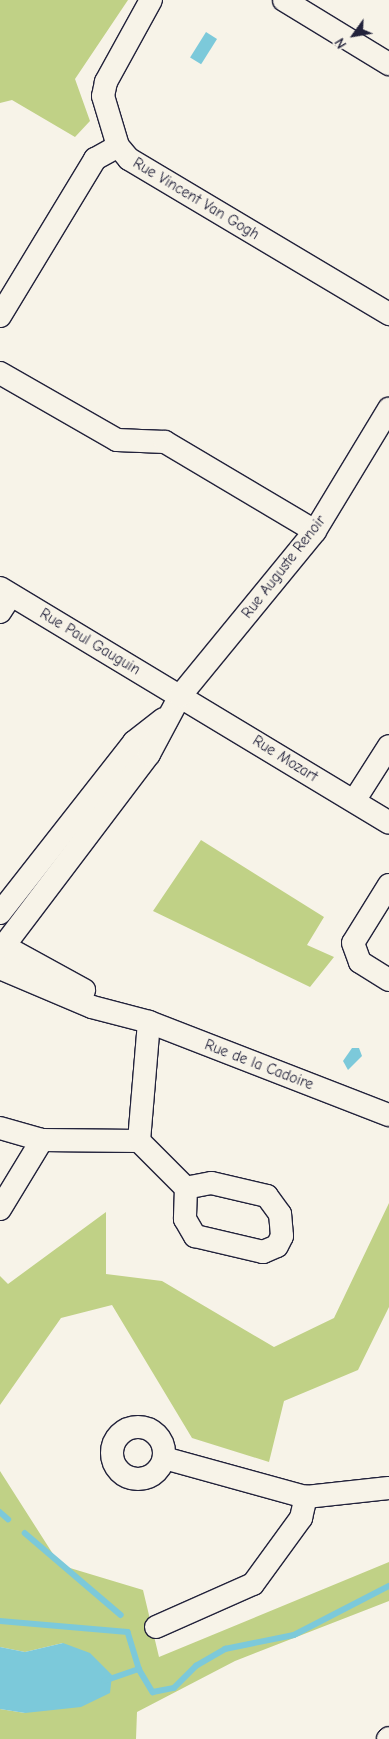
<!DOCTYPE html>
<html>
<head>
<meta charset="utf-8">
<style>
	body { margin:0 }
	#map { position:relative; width:389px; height:1739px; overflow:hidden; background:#f7f3e8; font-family:"Comic Neue",sans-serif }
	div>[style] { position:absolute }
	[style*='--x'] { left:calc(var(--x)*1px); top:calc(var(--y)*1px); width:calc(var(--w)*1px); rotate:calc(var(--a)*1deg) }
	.green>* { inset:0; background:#c0d186 }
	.water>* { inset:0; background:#7cc9da; transform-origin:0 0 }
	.stream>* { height:5.5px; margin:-2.75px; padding:0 2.75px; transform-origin:2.75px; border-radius:2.75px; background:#7cc9da }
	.roads { filter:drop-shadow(1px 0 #22223b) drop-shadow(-1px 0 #22223b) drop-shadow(0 1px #22223b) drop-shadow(0 -1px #22223b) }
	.street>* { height:22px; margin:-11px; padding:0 11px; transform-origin:11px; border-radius:11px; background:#f7f3e8 }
	.street>.ring { margin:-11px; padding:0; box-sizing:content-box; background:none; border:22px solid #f7f3e8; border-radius:50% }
	span { translate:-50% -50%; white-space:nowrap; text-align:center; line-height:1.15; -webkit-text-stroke:4.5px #f7f3e8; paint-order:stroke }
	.street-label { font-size:15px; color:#22223b }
	.north { position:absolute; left:329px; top:10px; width:50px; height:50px; -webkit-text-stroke:4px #f7f3e8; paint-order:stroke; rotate:238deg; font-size:14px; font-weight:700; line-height:20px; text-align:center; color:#22223b }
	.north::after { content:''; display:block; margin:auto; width:18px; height:22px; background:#22223b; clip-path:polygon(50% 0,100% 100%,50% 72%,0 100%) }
</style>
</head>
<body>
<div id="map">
	<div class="green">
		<div style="clip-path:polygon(0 0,128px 0,75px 79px,90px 121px,75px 137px,12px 100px,0 103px)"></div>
		<div style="clip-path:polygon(201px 840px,324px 917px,307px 945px,334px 957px,310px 987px,153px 911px)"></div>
		<div style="clip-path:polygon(389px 1203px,389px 1307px,358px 1370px,284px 1401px,269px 1462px,192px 1438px,112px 1305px,61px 1318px,0 1405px,0 1276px,8px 1284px,106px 1212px,106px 1274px,162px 1281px,274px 1347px,334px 1318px)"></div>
		<div style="clip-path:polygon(0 1471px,60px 1565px,143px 1590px,159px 1657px,389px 1562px,389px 1601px,235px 1661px,137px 1712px,136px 1739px,0 1739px,0 1709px,25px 1713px,63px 1643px,25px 1652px,0 1647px)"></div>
	</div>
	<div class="water">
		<div style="left:206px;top:32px;width:13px;height:30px;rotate:32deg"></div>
		<div style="clip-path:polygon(352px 1048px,359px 1048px,362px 1056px,348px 1070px,343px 1061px)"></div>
		<div style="clip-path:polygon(63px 1643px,90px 1653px,112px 1675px,110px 1693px,81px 1707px,25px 1713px,0 1709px,0 1647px,25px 1652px)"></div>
	</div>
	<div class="stream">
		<div style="--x:0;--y:1512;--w:11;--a:41"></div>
		<div style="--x:25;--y:1533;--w:126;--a:40.5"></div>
		<div style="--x:0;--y:1621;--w:128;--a:4.9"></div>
		<div style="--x:128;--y:1632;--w:39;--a:73"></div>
		<div style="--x:104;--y:1681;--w:37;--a:-19"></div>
		<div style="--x:139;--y:1669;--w:27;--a:59"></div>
		<div style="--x:153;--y:1692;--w:21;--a:-11"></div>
		<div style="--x:174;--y:1688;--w:31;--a:-45"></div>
		<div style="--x:196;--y:1666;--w:34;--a:-30"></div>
		<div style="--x:225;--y:1649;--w:70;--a:-11.5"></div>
		<div style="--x:294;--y:1635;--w:107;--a:-27.3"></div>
	</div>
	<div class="roads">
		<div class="street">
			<div style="--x:151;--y:0;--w:94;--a:118.8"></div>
			<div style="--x:106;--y:82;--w:14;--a:102"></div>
			<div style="--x:103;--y:96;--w:52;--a:73.3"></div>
			<div style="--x:118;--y:146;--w:17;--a:50"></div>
			<div style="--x:129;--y:159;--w:303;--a:30.8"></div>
			<div style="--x:284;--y:0;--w:123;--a:31.4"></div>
			<div style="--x:0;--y:316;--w:184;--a:-58.8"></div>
			<div style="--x:95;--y:159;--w:26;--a:-29"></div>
			<div style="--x:0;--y:373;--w:135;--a:29.8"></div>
			<div style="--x:117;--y:440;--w:48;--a:2.4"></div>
			<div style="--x:165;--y:442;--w:174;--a:30.7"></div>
			<div style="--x:0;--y:588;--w:454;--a:31.1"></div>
			<div style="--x:0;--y:612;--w:20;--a:-57"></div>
			<div style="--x:354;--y:801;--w:65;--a:-57.5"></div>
			<div style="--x:389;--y:885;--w:68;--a:121.8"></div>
			<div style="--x:353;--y:943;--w:20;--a:70"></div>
			<div style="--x:360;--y:962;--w:34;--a:32"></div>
			<div style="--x:0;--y:913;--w:217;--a:-51.9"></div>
			<div style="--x:134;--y:742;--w:37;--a:-38"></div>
			<div style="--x:0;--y:944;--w:96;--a:28.7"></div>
			<div style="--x:0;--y:951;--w:247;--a:-52.9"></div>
			<div style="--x:149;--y:754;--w:66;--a:-61.9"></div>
			<div style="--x:180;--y:696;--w:213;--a:-50.7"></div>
			<div style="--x:315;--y:531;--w:143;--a:-58.8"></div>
			<div style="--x:0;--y:968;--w:100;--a:23"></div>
			<div style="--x:92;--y:1007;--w:59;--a:14.7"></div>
			<div style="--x:149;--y:1022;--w:257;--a:21.2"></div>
			<div style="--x:0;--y:1128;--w:44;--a:15.9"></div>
			<div style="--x:42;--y:1140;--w:97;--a:0.6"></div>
			<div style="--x:139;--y:1141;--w:119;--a:-85.2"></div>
			<div style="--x:139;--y:1141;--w:66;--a:45"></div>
			<div style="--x:186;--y:1188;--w:31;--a:92"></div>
			<div style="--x:185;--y:1219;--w:20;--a:60"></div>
			<div style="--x:195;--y:1236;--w:70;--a:13.2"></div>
			<div style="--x:263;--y:1252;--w:15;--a:-23"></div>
			<div style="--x:277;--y:1246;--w:11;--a:-63"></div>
			<div style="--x:282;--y:1236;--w:22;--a:-95"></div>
			<div style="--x:280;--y:1214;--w:22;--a:-126"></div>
			<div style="--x:267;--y:1196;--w:57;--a:-166.9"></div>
			<div style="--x:211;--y:1183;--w:25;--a:169"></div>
			<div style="--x:0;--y:1209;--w:81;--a:-58.7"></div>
			<div class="ring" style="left:112px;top:1427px;width:30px;height:30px"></div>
			<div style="--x:164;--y:1458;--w:147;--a:15.4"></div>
			<div style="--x:306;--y:1497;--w:83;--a:-6.2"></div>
			<div style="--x:156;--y:1627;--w:106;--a:-23.9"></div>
			<div style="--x:253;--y:1584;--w:82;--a:-54"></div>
			<div style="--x:301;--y:1518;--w:22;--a:-77"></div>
			<div style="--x:388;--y:1739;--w:1;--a:-45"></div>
		</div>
	</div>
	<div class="street-label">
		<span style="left:196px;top:199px;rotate:31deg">Rue Vincent Van Gogh</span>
		<span style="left:284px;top:567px;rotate:-52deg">Rue Auguste Renoir</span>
		<span style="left:90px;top:642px;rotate:31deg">Rue Paul Gauguin</span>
		<span style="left:285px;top:759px;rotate:32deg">Rue Mozart</span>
		<span style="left:259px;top:1065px;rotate:21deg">Rue de la Cadoire</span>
	</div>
	<div class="north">N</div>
</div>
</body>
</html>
